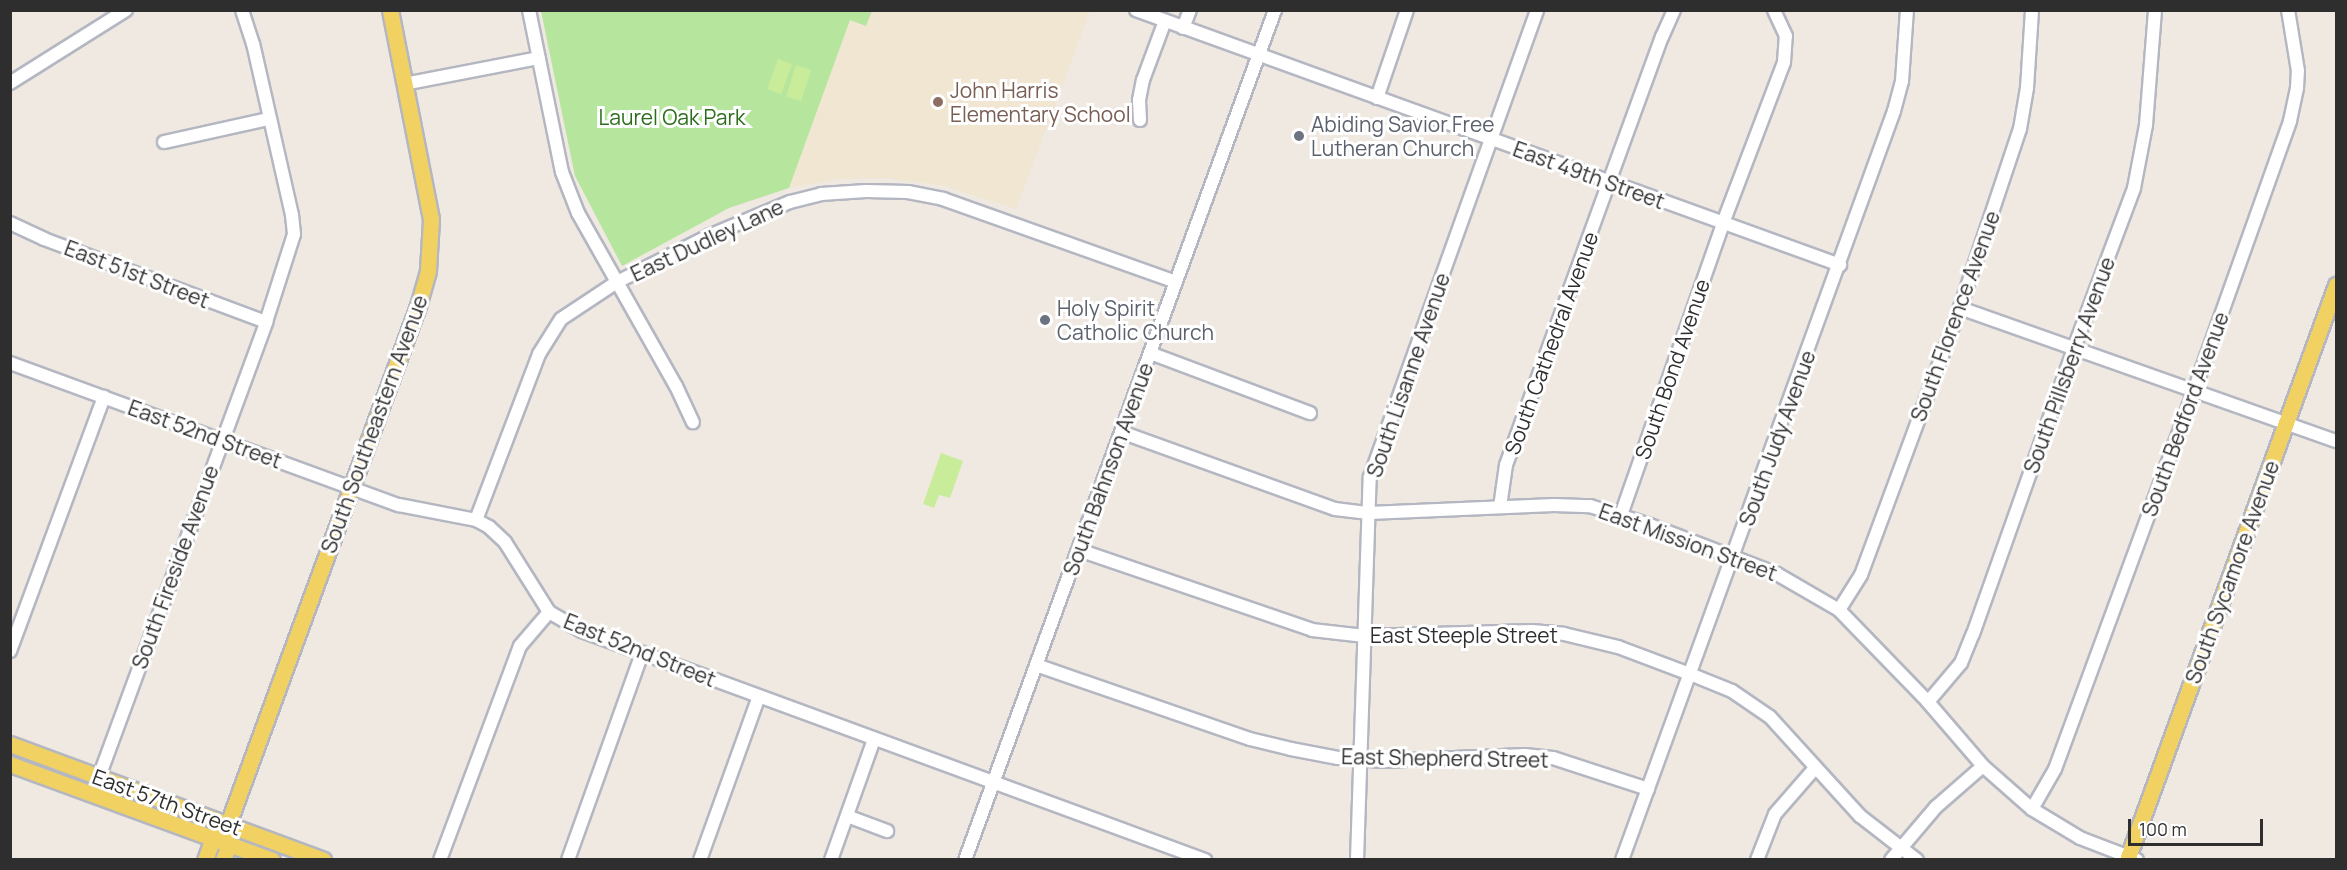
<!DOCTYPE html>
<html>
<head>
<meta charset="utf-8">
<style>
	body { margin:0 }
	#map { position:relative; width:2347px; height:870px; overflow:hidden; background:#efe9e1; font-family:Manrope,sans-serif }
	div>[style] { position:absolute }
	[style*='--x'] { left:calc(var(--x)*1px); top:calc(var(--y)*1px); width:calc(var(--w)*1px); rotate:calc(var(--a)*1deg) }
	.education>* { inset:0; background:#f0e6d1 }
	.green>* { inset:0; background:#b6e59e }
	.pitch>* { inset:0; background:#c9ec9a; transform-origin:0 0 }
	.roads { filter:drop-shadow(2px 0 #b4b7c1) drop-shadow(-2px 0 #b4b7c1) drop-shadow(0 2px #b4b7c1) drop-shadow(0 -2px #b4b7c1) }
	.minor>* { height:12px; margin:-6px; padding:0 6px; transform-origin:6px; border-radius:6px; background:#fff }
	.major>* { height:15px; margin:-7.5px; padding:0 7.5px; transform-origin:7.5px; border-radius:7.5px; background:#f2d163 }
	.dots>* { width:16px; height:16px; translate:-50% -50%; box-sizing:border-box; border:3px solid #fff; border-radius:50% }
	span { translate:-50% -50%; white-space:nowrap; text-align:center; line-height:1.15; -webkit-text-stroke:6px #fff; paint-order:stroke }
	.education-label { font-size:21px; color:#785e54 }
	.left { translate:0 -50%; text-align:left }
	.park-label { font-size:21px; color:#2c6e1b }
	.worship-label { font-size:21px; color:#5b616d }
	.street-label { font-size:21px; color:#2e2e2e }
	.frame { position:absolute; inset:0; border:12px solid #2e2e2e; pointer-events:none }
	.scale { position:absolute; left:2128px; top:819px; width:135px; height:27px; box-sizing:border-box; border:3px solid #2e2e2e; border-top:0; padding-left:8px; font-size:18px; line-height:21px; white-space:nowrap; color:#2e2e2e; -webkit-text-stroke:4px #fff; paint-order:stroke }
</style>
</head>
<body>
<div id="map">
	<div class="education">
		<div style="clip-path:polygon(872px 10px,1090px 11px,1016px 209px,945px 186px,885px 178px,839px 179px,789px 188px,850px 20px,866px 26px)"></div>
	</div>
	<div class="green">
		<div style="clip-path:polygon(541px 11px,872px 11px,866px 26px,850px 20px,789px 188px,729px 208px,622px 266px,575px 176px)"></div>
	</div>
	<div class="pitch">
		<div style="left:778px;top:59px;width:15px;height:32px;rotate:20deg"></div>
		<div style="left:796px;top:65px;width:16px;height:33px;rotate:18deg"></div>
		<div style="clip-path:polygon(941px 453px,963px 461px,950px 498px,939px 495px,934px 508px,923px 504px)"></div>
	</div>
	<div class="roads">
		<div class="minor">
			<div style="--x:529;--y:10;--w:165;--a:78.5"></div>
			<div style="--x:562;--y:172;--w:44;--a:68.7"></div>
			<div style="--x:578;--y:213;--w:199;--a:60.5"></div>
			<div style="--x:676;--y:386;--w:40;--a:65"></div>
			<div style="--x:1136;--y:10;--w:749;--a:19.91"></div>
			<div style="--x:1183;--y:28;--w:19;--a:-69"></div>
			<div style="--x:10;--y:83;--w:137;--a:-32.2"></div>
			<div style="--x:404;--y:84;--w:137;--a:-10.9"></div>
			<div style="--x:1377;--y:98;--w:93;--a:-71.2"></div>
			<div style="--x:1140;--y:120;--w:20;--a:-93"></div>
			<div style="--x:1139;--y:100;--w:20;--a:-79"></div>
			<div style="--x:1143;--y:80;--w:63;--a:-69.6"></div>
			<div style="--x:164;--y:142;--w:107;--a:-12.4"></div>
			<div style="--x:10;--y:223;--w:38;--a:25"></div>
			<div style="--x:44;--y:239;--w:237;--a:20.5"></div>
			<div style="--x:1960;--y:308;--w:399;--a:19.5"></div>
			<div style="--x:1150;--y:353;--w:171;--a:20.6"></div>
			<div style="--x:10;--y:363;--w:414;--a:20.1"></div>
			<div style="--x:399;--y:505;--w:78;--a:11"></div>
			<div style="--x:476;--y:520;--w:15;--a:28"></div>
			<div style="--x:489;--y:527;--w:22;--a:43"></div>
			<div style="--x:505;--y:542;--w:83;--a:57.8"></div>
			<div style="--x:549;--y:612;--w:38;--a:30"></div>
			<div style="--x:582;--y:631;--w:664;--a:20.18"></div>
			<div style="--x:1121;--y:432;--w:227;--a:19.8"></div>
			<div style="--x:1335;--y:509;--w:34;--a:7"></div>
			<div style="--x:1369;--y:513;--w:185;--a:-2.5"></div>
			<div style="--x:1554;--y:505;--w:36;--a:2"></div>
			<div style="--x:1590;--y:506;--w:63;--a:17.6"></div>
			<div style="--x:1650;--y:525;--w:136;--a:21.1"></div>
			<div style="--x:1777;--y:574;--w:72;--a:30.1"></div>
			<div style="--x:1839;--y:610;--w:128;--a:45.9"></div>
			<div style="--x:1928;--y:702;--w:84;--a:49.3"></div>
			<div style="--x:1983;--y:766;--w:65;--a:41.3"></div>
			<div style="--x:2032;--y:809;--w:56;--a:31.1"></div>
			<div style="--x:2080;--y:838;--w:61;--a:21.1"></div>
			<div style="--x:1500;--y:507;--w:42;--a:-81.9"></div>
			<div style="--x:1506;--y:465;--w:456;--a:-70"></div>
			<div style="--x:1662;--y:37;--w:30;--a:-66"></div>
			<div style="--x:1621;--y:515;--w:309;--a:-70.7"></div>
			<div style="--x:1723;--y:223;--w:172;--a:-69.2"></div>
			<div style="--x:1784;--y:62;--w:26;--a:-86"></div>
			<div style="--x:1786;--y:36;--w:29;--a:-115"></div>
			<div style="--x:476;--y:520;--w:178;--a:-69.2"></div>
			<div style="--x:539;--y:354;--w:41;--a:-57.8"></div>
			<div style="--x:561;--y:319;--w:67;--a:-33.5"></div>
			<div style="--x:617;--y:282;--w:105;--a:-26.6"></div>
			<div style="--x:711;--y:235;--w:86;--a:-22.7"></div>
			<div style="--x:790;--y:202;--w:32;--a:-14"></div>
			<div style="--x:821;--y:194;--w:45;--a:-3.8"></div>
			<div style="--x:866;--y:191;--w:42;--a:1.4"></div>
			<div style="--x:908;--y:192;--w:36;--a:11"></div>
			<div style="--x:943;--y:199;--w:247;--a:19.6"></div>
			<div style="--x:1079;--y:550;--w:246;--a:18.9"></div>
			<div style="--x:1312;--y:630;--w:53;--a:6.5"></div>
			<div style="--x:1365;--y:636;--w:167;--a:-1.7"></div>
			<div style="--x:1532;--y:631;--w:32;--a:5"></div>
			<div style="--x:1564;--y:634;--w:56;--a:13.5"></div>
			<div style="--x:1618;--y:647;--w:77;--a:20.6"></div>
			<div style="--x:1690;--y:674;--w:45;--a:22"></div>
			<div style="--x:1732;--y:691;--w:46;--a:34.4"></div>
			<div style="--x:1770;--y:717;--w:134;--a:47.7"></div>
			<div style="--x:1860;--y:816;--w:72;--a:37.7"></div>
			<div style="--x:1839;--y:610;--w:41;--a:-57.8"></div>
			<div style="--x:1861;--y:575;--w:285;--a:-69.7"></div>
			<div style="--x:1960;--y:308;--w:189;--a:-71.5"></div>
			<div style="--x:2020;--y:129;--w:42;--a:-80.3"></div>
			<div style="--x:2027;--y:88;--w:78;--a:-86.3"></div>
			<div style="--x:10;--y:651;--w:271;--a:-69.7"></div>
			<div style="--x:1036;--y:665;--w:226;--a:19.1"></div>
			<div style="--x:1250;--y:739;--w:42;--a:13.7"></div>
			<div style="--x:1291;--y:749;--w:48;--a:10.8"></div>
			<div style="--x:1338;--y:758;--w:46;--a:3.7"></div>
			<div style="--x:1384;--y:761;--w:141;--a:-2.4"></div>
			<div style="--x:1525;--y:755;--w:28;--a:6"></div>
			<div style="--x:1553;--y:758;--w:100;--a:18.1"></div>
			<div style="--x:1928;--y:702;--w:51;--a:-49.8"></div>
			<div style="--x:1961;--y:663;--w:31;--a:-68"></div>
			<div style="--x:1973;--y:634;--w:303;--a:-70.5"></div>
			<div style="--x:2074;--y:348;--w:171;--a:-69.4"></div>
			<div style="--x:2134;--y:188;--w:64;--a:-79.2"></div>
			<div style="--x:2146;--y:125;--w:115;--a:-85.5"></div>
			<div style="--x:99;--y:777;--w:485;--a:-69.8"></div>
			<div style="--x:266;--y:322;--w:92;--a:-72.3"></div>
			<div style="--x:294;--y:234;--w:19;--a:-96"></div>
			<div style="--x:292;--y:215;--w:175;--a:-102.8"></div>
			<div style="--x:253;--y:44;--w:36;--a:-108"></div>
			<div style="--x:2032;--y:809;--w:46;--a:-60.1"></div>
			<div style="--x:2055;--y:769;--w:403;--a:-69.8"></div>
			<div style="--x:2194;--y:391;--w:287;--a:-70.4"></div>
			<div style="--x:2290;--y:121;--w:34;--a:-78"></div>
			<div style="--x:2297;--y:88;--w:17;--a:-87"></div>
			<div style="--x:2298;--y:71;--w:62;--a:-99.3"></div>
			<div style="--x:847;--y:816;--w:43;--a:20.6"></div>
			<div style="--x:440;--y:860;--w:228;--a:-69.5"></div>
			<div style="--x:520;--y:646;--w:45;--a:-49.5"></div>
			<div style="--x:568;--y:860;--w:220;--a:-70.3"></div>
			<div style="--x:700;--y:860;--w:174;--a:-70.2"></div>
			<div style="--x:831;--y:860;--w:128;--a:-70.4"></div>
			<div style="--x:965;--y:860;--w:905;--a:-69.96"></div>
			<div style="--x:1357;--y:860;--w:383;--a:-88.1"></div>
			<div style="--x:1370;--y:477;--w:496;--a:-70.3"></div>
			<div style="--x:1622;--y:860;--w:797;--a:-70.04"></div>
			<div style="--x:1894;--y:111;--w:31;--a:-75"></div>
			<div style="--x:1902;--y:81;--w:71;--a:-86"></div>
			<div style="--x:1757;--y:860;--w:49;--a:-68.6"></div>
			<div style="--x:1775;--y:814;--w:61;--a:-49"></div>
			<div style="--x:1891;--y:860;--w:70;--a:-49.7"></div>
			<div style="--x:1936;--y:807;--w:62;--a:-41.1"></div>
		</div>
		<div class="major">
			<div style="--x:10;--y:744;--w:334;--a:20.3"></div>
			<div style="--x:10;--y:764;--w:279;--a:20.1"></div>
			<div style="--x:205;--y:860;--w:23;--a:-70"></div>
			<div style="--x:213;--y:838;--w:8;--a:-40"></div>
			<div style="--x:223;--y:860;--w:17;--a:-69"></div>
			<div style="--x:229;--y:844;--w:20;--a:-93"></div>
			<div style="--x:228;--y:824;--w:552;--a:-69.86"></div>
			<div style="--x:418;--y:306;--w:37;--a:-74"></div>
			<div style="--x:428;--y:270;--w:51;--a:-86.6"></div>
			<div style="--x:431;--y:219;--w:213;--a:-101.1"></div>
			<div style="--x:2127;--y:860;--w:612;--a:-70.02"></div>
		</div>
	</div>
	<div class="dots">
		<div style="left:938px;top:102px;background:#8d6e63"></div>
		<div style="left:1299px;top:136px;background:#6b7280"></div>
		<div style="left:1045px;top:320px;background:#6b7280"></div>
	</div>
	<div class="education-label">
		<span class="left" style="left:950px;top:102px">John Harris<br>Elementary School</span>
	</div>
	<div class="park-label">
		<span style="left:672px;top:117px">Laurel Oak Park</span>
	</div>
	<div class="worship-label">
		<span class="left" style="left:1311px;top:136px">Abiding Savior Free<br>Lutheran Church</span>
		<span class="left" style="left:1057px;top:320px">Holy Spirit<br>Catholic Church</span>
	</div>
	<div class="street-label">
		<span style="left:1589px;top:175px;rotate:20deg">East 49th Street</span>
		<span style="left:707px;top:240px;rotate:-25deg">East Dudley Lane</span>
		<span style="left:137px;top:274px;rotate:21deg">East 51st Street</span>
		<span style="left:1955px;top:316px;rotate:-70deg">South Florence Avenue</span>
		<span style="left:1551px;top:343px;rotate:-70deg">South Cathedral Avenue</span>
		<span style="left:2069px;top:365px;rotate:-70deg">South Pillsberry Avenue</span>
		<span style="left:1672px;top:369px;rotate:-71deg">South Bond Avenue</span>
		<span style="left:1408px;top:375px;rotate:-71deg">South Lisanne Avenue</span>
		<span style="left:2185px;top:414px;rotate:-70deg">South Bedford Avenue</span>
		<span style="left:374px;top:424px;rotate:-70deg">South Southeastern Avenue</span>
		<span style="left:205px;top:434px;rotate:20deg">East 52nd Street</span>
		<span style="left:1777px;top:438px;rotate:-70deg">South Judy Avenue</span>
		<span style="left:1108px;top:469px;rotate:-70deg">South Bahnson Avenue</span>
		<span style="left:1688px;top:542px;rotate:20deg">East Mission Street</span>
		<span style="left:175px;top:567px;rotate:-70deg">South Fireside Avenue</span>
		<span style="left:2232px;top:572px;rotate:-70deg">South Sycamore Avenue</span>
		<span style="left:1464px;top:635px">East Steeple Street</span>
		<span style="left:640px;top:650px;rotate:22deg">East 52nd Street</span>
		<span style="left:1445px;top:758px;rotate:1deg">East Shepherd Street</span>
		<span style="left:167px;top:802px;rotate:20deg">East 57th Street</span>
	</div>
	<div class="frame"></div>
	<div class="scale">100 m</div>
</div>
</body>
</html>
